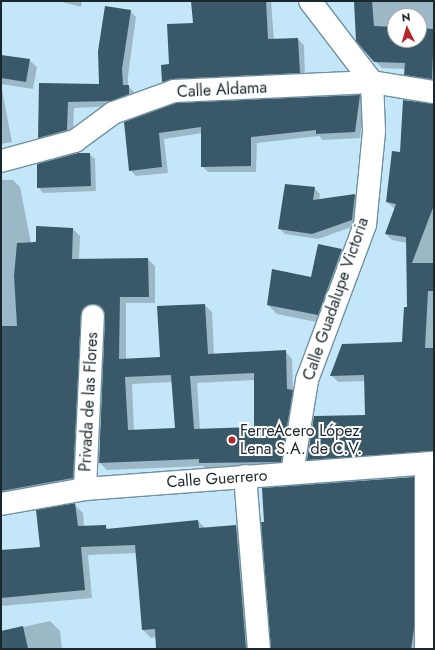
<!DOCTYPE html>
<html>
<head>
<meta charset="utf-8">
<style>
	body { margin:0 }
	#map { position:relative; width:435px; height:650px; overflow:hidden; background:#c3e7f8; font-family:Jost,sans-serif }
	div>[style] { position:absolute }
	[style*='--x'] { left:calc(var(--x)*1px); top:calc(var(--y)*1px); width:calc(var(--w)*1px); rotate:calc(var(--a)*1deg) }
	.shadow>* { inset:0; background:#0003 }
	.building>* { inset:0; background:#3a5968 }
	.roads { filter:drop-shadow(1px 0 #7091a1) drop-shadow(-1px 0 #7091a1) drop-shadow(0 1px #7091a1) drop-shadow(0 -1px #7091a1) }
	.minor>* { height:22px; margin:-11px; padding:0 11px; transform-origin:11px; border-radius:11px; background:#fff }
	.dots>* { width:11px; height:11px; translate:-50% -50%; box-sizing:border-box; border:2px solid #fff; border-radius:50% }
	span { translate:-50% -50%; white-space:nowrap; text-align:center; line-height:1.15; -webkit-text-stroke:4px #fff; paint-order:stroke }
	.street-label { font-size:16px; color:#1a282e }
	.poi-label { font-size:16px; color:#1a282e }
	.left { translate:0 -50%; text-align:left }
	.frame { position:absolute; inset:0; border:2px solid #1a282e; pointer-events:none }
	.north { position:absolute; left:387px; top:8px; width:40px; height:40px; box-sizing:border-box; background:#fff; border:1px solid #a3a9ab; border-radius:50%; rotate:355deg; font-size:11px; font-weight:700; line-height:16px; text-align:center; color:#1a282e }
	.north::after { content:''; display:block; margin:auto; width:14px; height:18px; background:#b7262c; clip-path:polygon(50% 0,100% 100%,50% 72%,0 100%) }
</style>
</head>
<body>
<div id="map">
	<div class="shadow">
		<div style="clip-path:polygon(58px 1px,82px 1px,81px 7px)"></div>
		<div style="clip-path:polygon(192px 1px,271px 1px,274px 40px,298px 39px,304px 45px,305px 78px,169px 88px,163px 82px,194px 24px)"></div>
		<div style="clip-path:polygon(evenodd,354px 1px,434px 1px,434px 85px,412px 81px,405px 74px,406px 69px,382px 68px,375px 61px,357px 40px,354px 1px,395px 16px,419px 16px,419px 40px,395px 40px,395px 16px)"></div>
		<div style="clip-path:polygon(130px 11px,136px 17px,128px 76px,128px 86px,135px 93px,135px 100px,117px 106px,74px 108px,73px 136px,45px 144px,39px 138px,40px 84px,100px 86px)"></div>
		<div style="clip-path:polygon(1px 56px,29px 60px,37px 67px,33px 89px,1px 84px,12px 142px,1px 144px)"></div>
		<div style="clip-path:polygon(360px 96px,365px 102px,360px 138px,323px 140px,319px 136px,257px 143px,256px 172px,208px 172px,202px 166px,202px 133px,164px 139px,168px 173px,136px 176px,130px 170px,125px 123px)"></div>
		<div style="clip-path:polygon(434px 104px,434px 457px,314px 466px,308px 460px,366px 416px,365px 381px,338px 382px,331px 375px,403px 343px,408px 308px,407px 243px,392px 240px,386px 234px,395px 209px,387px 202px,401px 153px)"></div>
		<div style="clip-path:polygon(89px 154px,95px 159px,96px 191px,43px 193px,38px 187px)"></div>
		<div style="clip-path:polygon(evenodd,1px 180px,13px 180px,20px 187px,31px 243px,73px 229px,80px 236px,79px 260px,148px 259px,155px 266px,155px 303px,126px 303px,126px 360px,161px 358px,205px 305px,212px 312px,214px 355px,285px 351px,292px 359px,293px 392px,299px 398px,288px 469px,207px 470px,203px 466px,107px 470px,100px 463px,106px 316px,101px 310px,80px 485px,1px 500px,1px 180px,255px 380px,255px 428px,200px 430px,197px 383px,255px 380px,1px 180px,172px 382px,176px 429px,134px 431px,132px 384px,172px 382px)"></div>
		<div style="clip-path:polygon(314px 188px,320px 194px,319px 200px,355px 195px,360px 201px,357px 225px,318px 239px,285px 234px,279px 228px)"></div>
		<div style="clip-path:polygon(342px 250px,350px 258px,326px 324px,277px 314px,268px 305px,312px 278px)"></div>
		<div style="clip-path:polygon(413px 478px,421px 486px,420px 649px,272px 649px)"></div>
		<div style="clip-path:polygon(75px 505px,83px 513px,84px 527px,105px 526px,109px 530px,198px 521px,206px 529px,236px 526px,244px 534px,253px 649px,157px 649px,157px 637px,151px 638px,143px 630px,137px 553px,88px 555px,92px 598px,1px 606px,1px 551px,42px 548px)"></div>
		<div style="clip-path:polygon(50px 621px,60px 631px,62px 649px,1px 649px,1px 632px)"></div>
	</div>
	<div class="building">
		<div style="clip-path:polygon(191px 1px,266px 1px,268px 39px,298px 38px,300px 73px,173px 79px,162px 82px,161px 65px,169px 64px,167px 24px,193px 23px)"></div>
		<div style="clip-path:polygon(354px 1px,372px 1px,374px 26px,395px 27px,395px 40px,419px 40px,419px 28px,434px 29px,432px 79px,404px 75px,405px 63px,374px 62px,356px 41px)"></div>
		<div style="clip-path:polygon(105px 6px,131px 10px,122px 69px,123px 85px,129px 85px,129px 94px,111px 101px,68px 102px,67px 130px,38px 138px,39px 83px,99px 84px,98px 51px)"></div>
		<div style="clip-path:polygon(1px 55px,30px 59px,26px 82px,1px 78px)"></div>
		<div style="clip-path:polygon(360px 95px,355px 132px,316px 134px,316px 130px,251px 137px,251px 166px,201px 167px,201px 127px,159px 133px,162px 167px,129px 171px,124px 122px,176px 103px)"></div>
		<div style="clip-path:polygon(403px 100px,434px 104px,434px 205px,412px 263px,434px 263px,434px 291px,428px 291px,425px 348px,434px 348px,434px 451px,307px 460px,314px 416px,365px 415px,364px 375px,330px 376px,342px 344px,402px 342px,404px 307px,407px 307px,406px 237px,385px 234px,396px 204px,386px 202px,392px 151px,400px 152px)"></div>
		<div style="clip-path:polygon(78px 153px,90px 153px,91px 186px,37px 188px,37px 164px)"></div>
		<div style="clip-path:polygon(285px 184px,315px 187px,313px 200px,355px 194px,352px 220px,312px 234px,278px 229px)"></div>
		<div style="clip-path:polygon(evenodd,36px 226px,73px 228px,72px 259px,148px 258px,149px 297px,120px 297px,119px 359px,160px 357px,157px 306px,205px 304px,208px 354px,286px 350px,287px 389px,293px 390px,281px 462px,199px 463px,199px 459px,99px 463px,105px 317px,100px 306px,93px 304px,83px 309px,81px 315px,73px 478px,1px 491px,1px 326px,17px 326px,14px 276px,17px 243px,36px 242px,36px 226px,254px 373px,254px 427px,194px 429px,190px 376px,254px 373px,36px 226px,171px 375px,175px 428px,128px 430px,125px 377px,171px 375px)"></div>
		<div style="clip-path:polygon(318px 244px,342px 249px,318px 315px,267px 305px,272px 269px,311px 277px)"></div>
		<div style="clip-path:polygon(414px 477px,414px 629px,411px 649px,271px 649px,261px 522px,264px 522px,262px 488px)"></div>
		<div style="clip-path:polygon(75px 503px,78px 526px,106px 525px,106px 529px,198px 520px,199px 528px,236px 525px,246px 649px,156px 649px,155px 629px,142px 630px,135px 545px,81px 547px,85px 590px,1px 598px,1px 550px,40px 547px,36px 510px)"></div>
		<div style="clip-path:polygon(23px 626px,28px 649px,1px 649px,1px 631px)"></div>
	</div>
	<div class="roads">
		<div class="minor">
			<div style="--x:1;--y:161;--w:77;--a:-15.1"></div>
			<div style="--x:75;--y:141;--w:47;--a:-36.4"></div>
			<div style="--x:113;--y:113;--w:65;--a:-19.8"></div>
			<div style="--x:174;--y:91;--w:198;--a:-2.6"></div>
			<div style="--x:372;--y:82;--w:63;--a:9.2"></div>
			<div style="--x:426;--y:464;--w:185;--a:90"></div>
			<div style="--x:292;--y:473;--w:94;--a:-80.8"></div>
			<div style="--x:307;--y:380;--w:165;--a:-69.5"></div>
			<div style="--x:365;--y:225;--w:94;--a:-84.5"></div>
			<div style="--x:374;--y:131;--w:49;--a:-92.3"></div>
			<div style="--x:372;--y:82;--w:102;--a:-127.4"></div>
			<div style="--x:245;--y:476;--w:174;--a:85.4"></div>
			<div style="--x:85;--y:489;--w:173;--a:-87.4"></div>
			<div style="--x:1;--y:504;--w:85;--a:-10.1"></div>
			<div style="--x:85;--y:489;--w:350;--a:-4.3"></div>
		</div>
	</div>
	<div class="dots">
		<div style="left:232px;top:440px;background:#b7262c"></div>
	</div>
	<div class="street-label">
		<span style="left:222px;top:90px;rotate:-3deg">Calle Aldama</span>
		<span style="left:336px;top:299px;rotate:-71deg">Calle Guadalupe Victoria</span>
		<span style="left:89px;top:402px;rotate:-87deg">Privada de las Flores</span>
		<span style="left:217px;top:479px;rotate:-4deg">Calle Guerrero</span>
	</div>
	<div class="poi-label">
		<span class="left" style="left:240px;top:440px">FerreAcero López<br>Lena S.A. de C.V.</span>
	</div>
	<div class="frame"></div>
	<div class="north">N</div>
</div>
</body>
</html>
